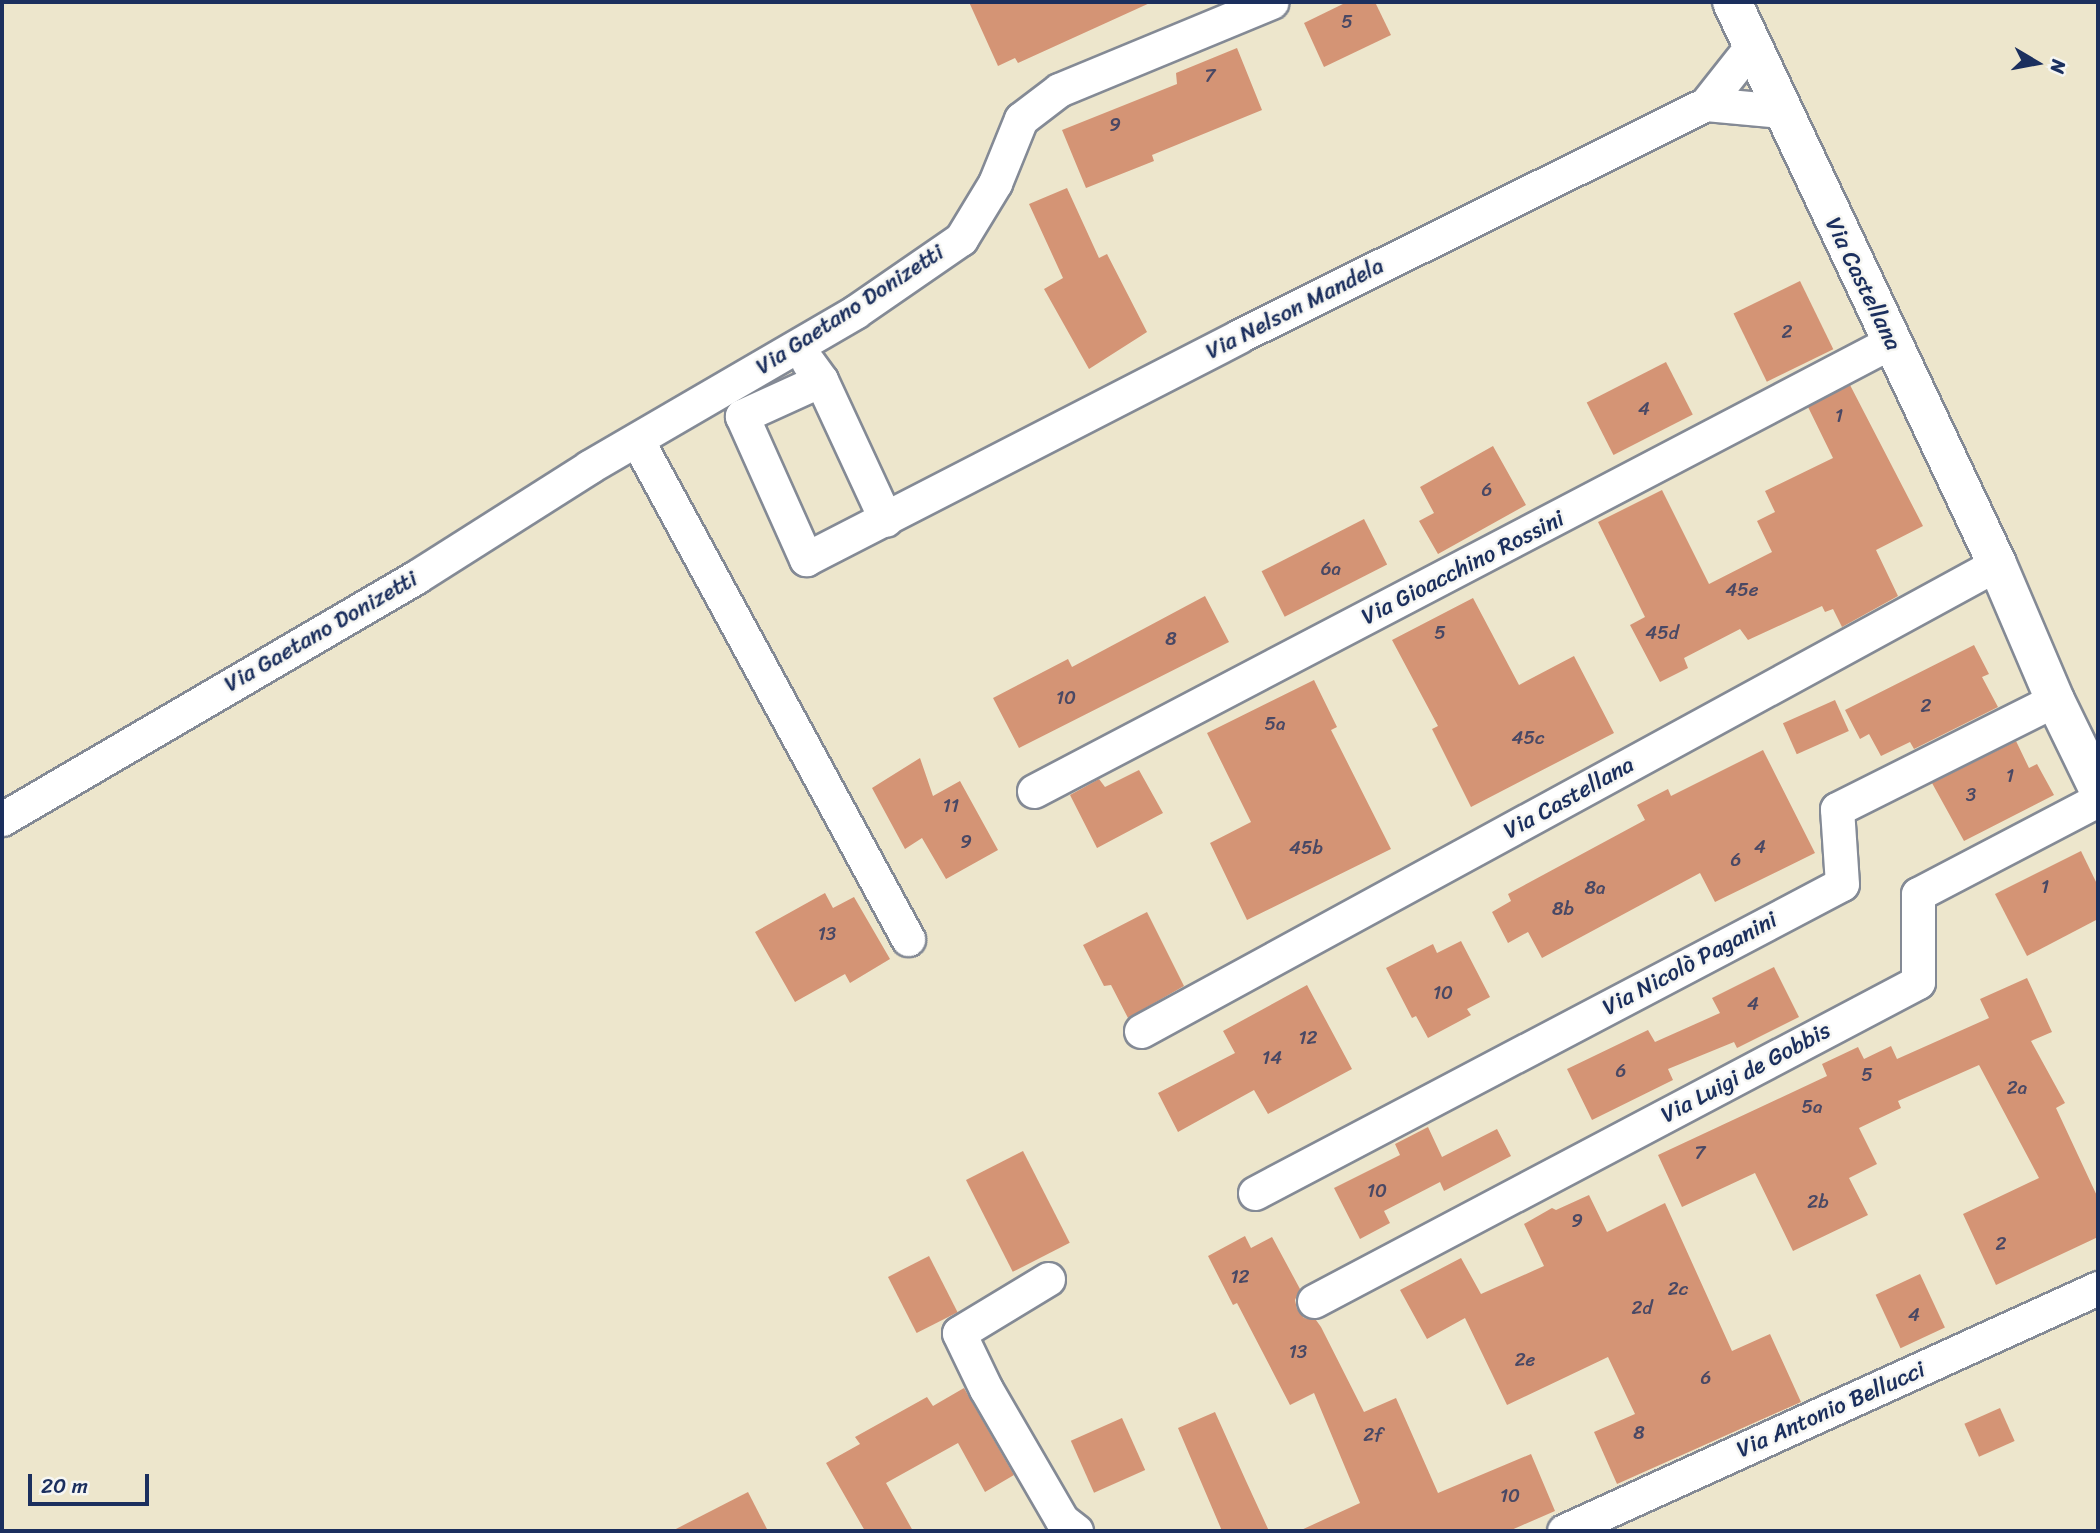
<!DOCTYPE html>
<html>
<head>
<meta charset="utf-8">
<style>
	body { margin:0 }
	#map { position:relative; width:2100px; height:1533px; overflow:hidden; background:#ede6cc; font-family:Sriracha,sans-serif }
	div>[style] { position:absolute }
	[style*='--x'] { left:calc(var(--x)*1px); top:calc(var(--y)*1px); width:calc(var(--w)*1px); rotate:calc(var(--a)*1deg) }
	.building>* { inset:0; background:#d49475; transform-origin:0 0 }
	.roads { filter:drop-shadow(2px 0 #848a95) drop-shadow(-2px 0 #848a95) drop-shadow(0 2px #848a95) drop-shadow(0 -2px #848a95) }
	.street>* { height:33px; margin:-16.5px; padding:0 16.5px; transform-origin:16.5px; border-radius:16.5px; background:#fff }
	.primary>* { height:38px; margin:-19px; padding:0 19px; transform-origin:19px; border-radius:19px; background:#fff }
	span { translate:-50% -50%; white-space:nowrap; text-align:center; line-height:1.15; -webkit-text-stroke:5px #f6f6f2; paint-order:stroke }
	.number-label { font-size:19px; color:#494864 }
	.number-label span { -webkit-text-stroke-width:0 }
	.street-label { font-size:23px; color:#1b2f5e }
	.frame { position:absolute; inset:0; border:4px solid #1b2f5e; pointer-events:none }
	.north { position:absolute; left:2002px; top:28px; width:70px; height:70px; -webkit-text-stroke:5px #f6f6f2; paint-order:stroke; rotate:100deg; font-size:19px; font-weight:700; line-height:28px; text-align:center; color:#1b2f5e }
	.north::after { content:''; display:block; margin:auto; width:24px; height:32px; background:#1b2f5e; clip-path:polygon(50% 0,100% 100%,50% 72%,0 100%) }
	.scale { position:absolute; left:28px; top:1474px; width:121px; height:32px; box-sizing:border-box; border:4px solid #1b2f5e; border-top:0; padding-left:9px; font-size:21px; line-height:24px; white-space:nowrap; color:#1b2f5e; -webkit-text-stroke:5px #f6f6f2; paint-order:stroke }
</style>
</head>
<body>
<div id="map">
	<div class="building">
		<div style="clip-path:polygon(969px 2px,1152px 2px,1018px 63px,1015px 58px,998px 66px)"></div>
		<div style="clip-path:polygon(1347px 2px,1375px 2px,1391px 35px,1324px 67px,1304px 23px)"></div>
		<div style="clip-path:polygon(1237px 48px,1262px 110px,1152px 155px,1154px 161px,1086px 188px,1062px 130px,1177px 84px,1176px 73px)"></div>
		<div style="clip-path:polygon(1067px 188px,1099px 258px,1107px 254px,1147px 332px,1089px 369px,1044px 289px,1063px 278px,1029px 204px)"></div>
		<div style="left:1800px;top:281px;width:76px;height:74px;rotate:64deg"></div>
		<div style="left:1666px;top:362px;width:59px;height:89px;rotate:63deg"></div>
		<div style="clip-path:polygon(1850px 385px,1923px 526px,1876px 550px,1898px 596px,1842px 627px,1833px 609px,1825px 612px,1822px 606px,1748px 640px,1740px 629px,1684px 658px,1688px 668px,1660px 682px,1630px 625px,1645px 617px,1598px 522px,1662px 490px,1709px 584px,1772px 552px,1757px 521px,1775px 512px,1765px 491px,1833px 458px,1808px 407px)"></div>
		<div style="clip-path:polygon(1493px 446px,1526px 505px,1438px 554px,1419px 521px,1434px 513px,1420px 487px)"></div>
		<div style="left:1364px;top:519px;width:51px;height:115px;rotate:63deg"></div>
		<div style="clip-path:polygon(1205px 596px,1229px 642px,1019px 748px,993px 698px,1068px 659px,1072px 667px)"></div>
		<div style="clip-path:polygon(1473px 598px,1519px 685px,1574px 656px,1614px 733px,1471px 807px,1432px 729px,1438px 726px,1392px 640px)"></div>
		<div style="clip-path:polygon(1974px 645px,1989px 674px,1982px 677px,1998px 707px,1914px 749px,1910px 742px,1881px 756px,1869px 734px,1860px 739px,1845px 710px)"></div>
		<div style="clip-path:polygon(1314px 680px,1337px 727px,1331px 730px,1391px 849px,1247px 920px,1210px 843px,1251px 822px,1207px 733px)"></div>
		<div style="left:1835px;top:700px;width:34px;height:57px;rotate:66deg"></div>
		<div style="clip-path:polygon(2016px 741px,2029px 768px,2037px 764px,2054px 795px,1964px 841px,1932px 783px)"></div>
		<div style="clip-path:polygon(1763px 750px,1815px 853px,1715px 902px,1700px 873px,1542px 958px,1528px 932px,1508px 943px,1492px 912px,1511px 901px,1508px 894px,1645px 820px,1637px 805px,1668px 789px,1671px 796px)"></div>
		<div style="clip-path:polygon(920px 758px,933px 796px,960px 781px,998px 850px,946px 879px,922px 838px,905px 849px,872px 788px)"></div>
		<div style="clip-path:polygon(1139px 770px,1163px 813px,1097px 848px,1070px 795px,1099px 779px,1105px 787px)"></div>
		<div style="clip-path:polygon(2081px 851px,2098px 886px,2098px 919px,2027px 956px,1995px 894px)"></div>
		<div style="clip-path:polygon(825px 893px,833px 908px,854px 897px,890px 959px,850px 983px,845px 974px,795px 1002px,755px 932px)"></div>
		<div style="clip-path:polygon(1147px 912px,1184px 986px,1128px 1018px,1111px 985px,1104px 986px,1083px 945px)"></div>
		<div style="clip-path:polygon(1461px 941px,1490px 997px,1467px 1009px,1471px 1015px,1428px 1038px,1416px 1016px,1412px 1018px,1386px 968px,1433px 944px,1437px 953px)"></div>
		<div style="clip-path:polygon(1774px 967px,1799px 1017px,1737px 1048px,1734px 1042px,1668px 1069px,1673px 1080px,1592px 1120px,1567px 1069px,1648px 1030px,1655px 1042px,1720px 1013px,1712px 998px)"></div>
		<div style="clip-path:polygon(2027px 978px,2052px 1032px,2031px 1041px,2065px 1103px,2056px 1108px,2098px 1198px,2098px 1237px,1996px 1285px,1963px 1214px,2039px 1178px,1979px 1065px,1898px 1101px,1901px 1108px,1859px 1128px,1877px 1164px,1849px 1178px,1868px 1215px,1793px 1251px,1755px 1173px,1682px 1207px,1658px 1155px,1827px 1076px,1822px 1064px,1858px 1047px,1864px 1059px,1891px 1046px,1897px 1059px,1989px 1018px,1980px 999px)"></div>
		<div style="clip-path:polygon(1307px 985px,1352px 1069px,1268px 1114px,1254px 1090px,1178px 1132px,1158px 1093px,1235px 1053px,1223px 1031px)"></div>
		<div style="clip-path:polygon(1428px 1127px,1442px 1157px,1497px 1129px,1511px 1156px,1444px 1191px,1440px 1182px,1384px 1211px,1390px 1223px,1360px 1239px,1334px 1188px,1400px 1155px,1395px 1144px)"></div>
		<div style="left:1023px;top:1151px;width:103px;height:64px;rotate:63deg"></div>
		<div style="clip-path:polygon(1589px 1195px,1607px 1232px,1665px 1203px,1732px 1351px,1770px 1334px,1801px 1402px,1617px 1484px,1594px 1432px,1635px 1414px,1608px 1357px,1507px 1405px,1465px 1318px,1427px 1339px,1400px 1290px,1461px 1258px,1481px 1294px,1544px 1266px,1524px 1224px,1552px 1208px,1556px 1210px)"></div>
		<div style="clip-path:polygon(1245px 1236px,1251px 1248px,1272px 1237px,1300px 1289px,1295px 1300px,1297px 1309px,1304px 1318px,1316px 1320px,1321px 1327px,1364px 1412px,1396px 1398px,1438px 1493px,1531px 1454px,1555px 1511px,1509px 1531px,1299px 1531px,1360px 1503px,1314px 1393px,1290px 1405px,1237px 1303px,1233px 1305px,1208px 1256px)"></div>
		<div style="left:929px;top:1256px;width:63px;height:46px;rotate:63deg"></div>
		<div style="left:1920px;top:1274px;width:59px;height:49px;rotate:65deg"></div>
		<div style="clip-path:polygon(964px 1388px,1014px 1475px,985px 1492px,958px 1443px,886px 1483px,913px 1531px,865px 1531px,826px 1463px,860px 1444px,855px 1437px,927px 1397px,933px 1406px)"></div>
		<div style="left:2000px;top:1408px;width:36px;height:39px;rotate:66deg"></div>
		<div style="clip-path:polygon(1215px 1412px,1246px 1481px,1269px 1531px,1222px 1531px,1178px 1428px)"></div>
		<div style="left:1122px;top:1418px;width:57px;height:56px;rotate:66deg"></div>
		<div style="clip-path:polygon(748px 1492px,768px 1531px,672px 1531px)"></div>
	</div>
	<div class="roads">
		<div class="street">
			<div style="--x:1751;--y:47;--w:73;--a:128.3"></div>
			<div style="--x:1706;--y:104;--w:76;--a:5.3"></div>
			<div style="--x:808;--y:362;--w:22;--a:54"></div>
			<div style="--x:821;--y:380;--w:154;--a:65.1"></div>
			<div style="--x:821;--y:380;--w:87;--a:155.5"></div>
			<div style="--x:742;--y:416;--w:157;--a:65.9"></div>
			<div style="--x:806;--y:559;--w:487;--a:-27.2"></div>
			<div style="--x:1239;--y:336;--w:521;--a:-26.42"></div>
			<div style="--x:637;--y:440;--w:568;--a:61.49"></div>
			<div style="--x:1034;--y:791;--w:967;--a:-27.65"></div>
			<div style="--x:2;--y:819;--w:480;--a:-30.3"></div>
			<div style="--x:416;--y:577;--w:205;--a:-32.4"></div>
			<div style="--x:589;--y:467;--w:308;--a:-30.2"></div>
			<div style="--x:855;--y:312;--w:129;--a:-34.6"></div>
			<div style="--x:961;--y:239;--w:66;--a:-58.7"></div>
			<div style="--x:995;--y:183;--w:69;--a:-67.9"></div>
			<div style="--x:1021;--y:119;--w:48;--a:-37.3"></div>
			<div style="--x:1059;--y:90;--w:230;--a:-22.5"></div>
			<div style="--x:1141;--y:1031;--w:975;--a:-28.62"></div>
			<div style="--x:1255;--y:1193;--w:663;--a:-27.76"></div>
			<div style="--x:1842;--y:884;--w:75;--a:-93.8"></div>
			<div style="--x:1837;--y:809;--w:244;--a:-26.6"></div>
			<div style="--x:1048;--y:1279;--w:104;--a:148.8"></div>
			<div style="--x:959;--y:1333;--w:62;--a:64.3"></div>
			<div style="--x:986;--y:1389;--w:151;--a:59.9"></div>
			<div style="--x:1062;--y:1520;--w:18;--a:38"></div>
			<div style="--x:1314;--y:1301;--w:683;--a:-27.84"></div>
			<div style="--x:1918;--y:982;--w:88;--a:-90"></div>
			<div style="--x:1918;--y:894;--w:203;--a:-27.6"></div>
			<div style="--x:1564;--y:1531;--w:587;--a:-24.47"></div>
		</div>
		<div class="primary">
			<div style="--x:1732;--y:2;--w:621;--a:64.75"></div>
			<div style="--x:1997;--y:564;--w:148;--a:66.9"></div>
			<div style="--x:2055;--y:700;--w:98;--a:64"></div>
		</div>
	</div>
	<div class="number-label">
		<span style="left:1347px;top:22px">5</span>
		<span style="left:1210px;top:76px">7</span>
		<span style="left:1115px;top:125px">9</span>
		<span style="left:1787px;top:332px">2</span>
		<span style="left:1644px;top:409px">4</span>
		<span style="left:1839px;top:416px">1</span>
		<span style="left:1487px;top:490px">6</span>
		<span style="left:1331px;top:569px">6a</span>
		<span style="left:1742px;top:590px">45e</span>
		<span style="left:1440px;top:633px">5</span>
		<span style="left:1662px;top:633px">45d</span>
		<span style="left:1171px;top:639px">8</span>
		<span style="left:1066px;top:698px">10</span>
		<span style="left:1926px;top:706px">2</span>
		<span style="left:1275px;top:724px">5a</span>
		<span style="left:1528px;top:738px">45c</span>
		<span style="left:2010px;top:776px">1</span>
		<span style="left:1971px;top:795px">3</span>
		<span style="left:951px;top:806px">11</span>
		<span style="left:966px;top:842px">9</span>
		<span style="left:1760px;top:847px">4</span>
		<span style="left:1306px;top:848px">45b</span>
		<span style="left:1736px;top:860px">6</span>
		<span style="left:2045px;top:887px">1</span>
		<span style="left:1595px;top:888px">8a</span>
		<span style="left:1563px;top:909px">8b</span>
		<span style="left:827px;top:934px">13</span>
		<span style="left:1443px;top:993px">10</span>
		<span style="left:1753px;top:1004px">4</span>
		<span style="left:1308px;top:1038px">12</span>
		<span style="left:1272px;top:1058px">14</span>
		<span style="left:1621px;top:1071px">6</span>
		<span style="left:1867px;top:1075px">5</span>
		<span style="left:2017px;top:1088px">2a</span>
		<span style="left:1812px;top:1107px">5a</span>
		<span style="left:1700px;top:1153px">7</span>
		<span style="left:1377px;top:1191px">10</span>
		<span style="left:1818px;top:1202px">2b</span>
		<span style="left:1577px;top:1221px">9</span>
		<span style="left:2001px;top:1244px">2</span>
		<span style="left:1240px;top:1277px">12</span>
		<span style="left:1678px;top:1289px">2c</span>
		<span style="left:1642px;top:1308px">2d</span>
		<span style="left:1914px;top:1315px">4</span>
		<span style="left:1298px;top:1352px">13</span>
		<span style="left:1525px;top:1360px">2e</span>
		<span style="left:1706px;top:1378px">6</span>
		<span style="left:1639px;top:1433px">8</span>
		<span style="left:1373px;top:1435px">2f</span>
		<span style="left:1510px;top:1496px">10</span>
	</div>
	<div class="street-label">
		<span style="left:1863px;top:284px;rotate:64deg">Via Castellana</span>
		<span style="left:1295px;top:309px;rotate:-27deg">Via Nelson Mandela</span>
		<span style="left:850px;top:310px;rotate:-33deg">Via Gaetano Donizetti</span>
		<span style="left:1463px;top:568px;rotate:-27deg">Via Gioacchino Rossini</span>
		<span style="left:321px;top:632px;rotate:-30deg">Via Gaetano Donizetti</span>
		<span style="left:1569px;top:798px;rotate:-29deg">Via Castellana</span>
		<span style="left:1690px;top:964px;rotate:-28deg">Via Nicolò Paganini</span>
		<span style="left:1746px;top:1073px;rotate:-28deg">Via Luigi de Gobbis</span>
		<span style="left:1831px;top:1410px;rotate:-24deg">Via Antonio Bellucci</span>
	</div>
	<div class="frame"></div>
	<div class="north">N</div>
	<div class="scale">20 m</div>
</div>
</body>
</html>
